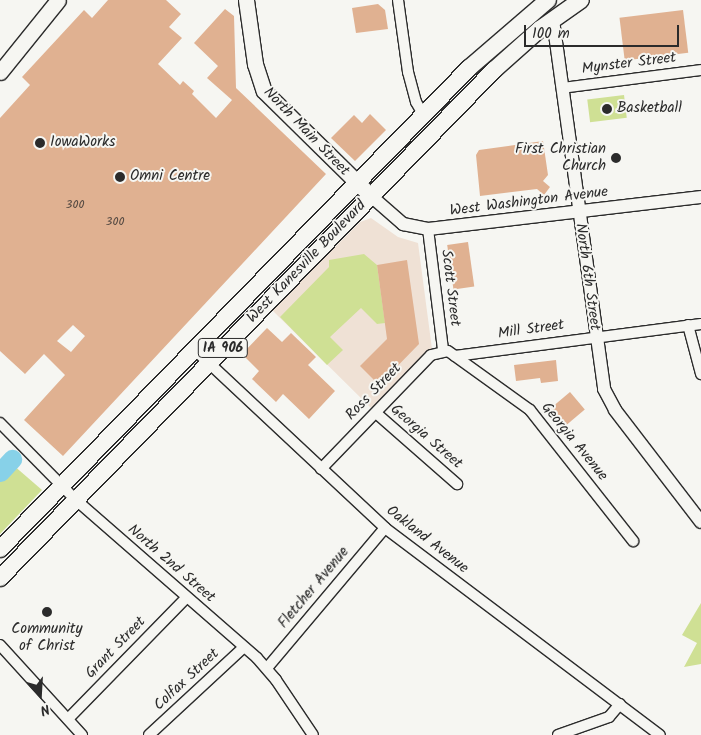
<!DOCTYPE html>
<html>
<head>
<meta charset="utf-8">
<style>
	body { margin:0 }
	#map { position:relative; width:701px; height:735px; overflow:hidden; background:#f6f6f2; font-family:Kalam,sans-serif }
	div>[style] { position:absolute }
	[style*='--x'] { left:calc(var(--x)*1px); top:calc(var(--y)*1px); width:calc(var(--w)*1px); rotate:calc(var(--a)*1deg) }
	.built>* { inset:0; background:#efe1d5 }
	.green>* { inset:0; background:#cfe094; transform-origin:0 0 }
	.river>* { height:19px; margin:-9.5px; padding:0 9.5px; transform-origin:9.5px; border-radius:9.5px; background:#87d1e8 }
	.building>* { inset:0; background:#e0b191; transform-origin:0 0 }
	.roads { filter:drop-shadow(1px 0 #2b2b2b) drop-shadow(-1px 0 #2b2b2b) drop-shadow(0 1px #2b2b2b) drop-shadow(0 -1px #2b2b2b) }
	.minor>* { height:10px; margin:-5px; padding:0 5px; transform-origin:5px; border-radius:5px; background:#f6f6f2 }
	.tertiary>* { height:12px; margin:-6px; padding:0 6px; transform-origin:6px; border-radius:6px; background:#f6f6f2 }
	.secondary>* { height:15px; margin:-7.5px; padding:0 7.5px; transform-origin:7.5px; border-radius:7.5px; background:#f6f6f2 }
	.primary>* { height:16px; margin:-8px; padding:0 8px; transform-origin:8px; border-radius:8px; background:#f6f6f2 }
	.dots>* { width:14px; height:14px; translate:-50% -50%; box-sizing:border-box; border:2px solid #f6f6f2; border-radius:50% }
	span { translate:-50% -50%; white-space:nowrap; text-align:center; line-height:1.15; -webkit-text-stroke:4px #f6f6f2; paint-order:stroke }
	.number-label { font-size:12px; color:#584c44 }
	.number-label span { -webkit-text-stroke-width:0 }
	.shield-label span { padding:1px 4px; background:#f6f6f2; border:1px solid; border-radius:4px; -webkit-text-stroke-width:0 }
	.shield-label { font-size:14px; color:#2b2b2b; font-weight:700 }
	.street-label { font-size:15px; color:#2b2b2b }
	.poi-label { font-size:15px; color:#2b2b2b }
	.left { translate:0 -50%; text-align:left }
	.right { translate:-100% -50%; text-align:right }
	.north { position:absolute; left:15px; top:670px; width:50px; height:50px; -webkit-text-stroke:4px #f6f6f2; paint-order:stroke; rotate:161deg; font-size:14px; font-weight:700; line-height:20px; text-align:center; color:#2b2b2b }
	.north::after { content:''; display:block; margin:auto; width:18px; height:22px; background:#2b2b2b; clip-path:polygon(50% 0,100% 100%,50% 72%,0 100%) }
	.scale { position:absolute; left:524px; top:25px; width:155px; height:22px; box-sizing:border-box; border:2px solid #2b2b2b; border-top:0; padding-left:6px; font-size:15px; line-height:18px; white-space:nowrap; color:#2b2b2b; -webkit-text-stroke:4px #f6f6f2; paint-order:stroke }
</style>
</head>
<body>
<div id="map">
	<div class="built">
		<div style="clip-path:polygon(371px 218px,398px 237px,418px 243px,432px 349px,371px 408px,272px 310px,360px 222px)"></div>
	</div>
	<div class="green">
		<div style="left:624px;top:95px;width:23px;height:37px;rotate:83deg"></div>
		<div style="clip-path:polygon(364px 254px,377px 265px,385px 323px,377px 324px,361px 308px,330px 337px,343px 350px,327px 365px,280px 317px,329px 267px,329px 260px)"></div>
		<div style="clip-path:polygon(5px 458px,42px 490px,0 534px,0 463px)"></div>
		<div style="clip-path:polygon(701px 603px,701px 664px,684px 667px,697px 643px,682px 635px)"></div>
	</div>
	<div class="river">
		<div style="--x:0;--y:472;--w:18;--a:-47"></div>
	</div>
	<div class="building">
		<div style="clip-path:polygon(evenodd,108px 0,166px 0,181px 14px,169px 27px,182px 38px,158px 64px,180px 85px,183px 81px,194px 91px,192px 94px,216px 118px,232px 100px,207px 78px,218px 66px,194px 43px,225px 9px,234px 16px,236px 88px,326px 174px,63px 456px,24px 420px,65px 375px,44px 354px,25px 374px,0 351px,0 118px,30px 85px,22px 77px,84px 10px,92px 18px,108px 0,73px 325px,85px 336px,71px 352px,57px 341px,73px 325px)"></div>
		<div style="clip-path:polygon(378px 4px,385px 10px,388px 29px,356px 33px,352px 8px)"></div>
		<div style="left:683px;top:10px;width:43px;height:64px;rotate:83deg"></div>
		<div style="clip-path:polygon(370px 114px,386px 130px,355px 161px,331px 138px,354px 115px,362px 123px)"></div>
		<div style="clip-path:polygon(543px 141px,548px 175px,543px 181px,550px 187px,544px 195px,537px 189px,480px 196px,476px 155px,479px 150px)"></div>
		<div style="left:468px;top:242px;width:45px;height:21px;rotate:82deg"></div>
		<div style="clip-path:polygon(407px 260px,419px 344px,379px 385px,360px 366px,387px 339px,377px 265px)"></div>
		<div style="clip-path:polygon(267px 328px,282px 342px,291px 333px,316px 357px,308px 365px,335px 391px,309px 419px,283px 394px,276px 402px,252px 379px,259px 371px,242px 354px)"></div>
		<div style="clip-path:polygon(556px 360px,558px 381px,541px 383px,540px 378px,516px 381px,514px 365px)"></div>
		<div style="left:570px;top:392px;width:23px;height:29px;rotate:50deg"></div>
	</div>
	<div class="roads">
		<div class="minor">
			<div style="--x:398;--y:0;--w:73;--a:82.1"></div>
			<div style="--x:408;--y:72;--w:31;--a:75"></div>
			<div style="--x:416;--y:102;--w:14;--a:60"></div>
			<div style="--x:562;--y:88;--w:140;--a:-7.4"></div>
			<div style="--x:428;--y:229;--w:122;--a:82.9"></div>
			<div style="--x:688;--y:325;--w:51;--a:75.1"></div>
			<div style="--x:194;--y:349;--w:262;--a:43.1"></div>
			<div style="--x:385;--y:528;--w:344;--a:37"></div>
			<div style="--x:455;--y:356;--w:248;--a:-7.4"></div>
			<div style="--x:376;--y:413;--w:108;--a:41.2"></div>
			<div style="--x:0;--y:423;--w:108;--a:45.4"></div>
			<div style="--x:76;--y:500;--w:240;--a:41.1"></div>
			<div style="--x:257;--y:658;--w:29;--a:49"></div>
			<div style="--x:276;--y:680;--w:66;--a:56.1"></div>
			<div style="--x:321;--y:469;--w:158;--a:-46"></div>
			<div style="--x:431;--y:355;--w:17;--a:-13"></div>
			<div style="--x:448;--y:351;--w:101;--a:35.7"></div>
			<div style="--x:530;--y:410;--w:167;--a:51.8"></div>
			<div style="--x:0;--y:645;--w:122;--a:47.7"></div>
			<div style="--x:267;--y:668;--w:183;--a:-49.9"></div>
			<div style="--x:68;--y:719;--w:169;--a:-45.7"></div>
			<div style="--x:149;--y:735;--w:129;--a:-42.8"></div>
			<div style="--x:558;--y:735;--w:54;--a:-19.4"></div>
			<div style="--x:609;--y:717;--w:17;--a:-50"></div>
		</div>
		<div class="tertiary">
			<div style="--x:553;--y:20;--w:373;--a:82.1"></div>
			<div style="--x:604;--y:389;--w:24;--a:62"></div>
			<div style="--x:615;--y:410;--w:141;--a:52.5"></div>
			<div style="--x:371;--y:196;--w:43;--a:41.2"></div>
			<div style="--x:403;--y:224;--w:25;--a:11"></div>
			<div style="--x:428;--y:229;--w:275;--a:-6.7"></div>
		</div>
		<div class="secondary">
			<div style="--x:246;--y:0;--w:65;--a:82"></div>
			<div style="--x:255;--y:64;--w:28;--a:72"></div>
			<div style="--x:264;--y:91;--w:150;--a:44.5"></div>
			<div style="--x:0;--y:72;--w:92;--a:-51.1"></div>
		</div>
		<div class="primary">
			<div style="--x:0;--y:549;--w:672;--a:-45.72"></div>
			<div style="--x:469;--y:68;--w:104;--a:-40.7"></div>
			<div style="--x:0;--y:578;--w:709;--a:-45.8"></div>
			<div style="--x:494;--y:70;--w:62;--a:-41.7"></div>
			<div style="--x:540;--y:29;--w:50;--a:-35.3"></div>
		</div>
	</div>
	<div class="dots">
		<div style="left:607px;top:109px;background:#2b2b2b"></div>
		<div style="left:40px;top:143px;background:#2b2b2b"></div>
		<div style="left:616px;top:158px;background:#2b2b2b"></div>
		<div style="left:120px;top:177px;background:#2b2b2b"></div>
		<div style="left:47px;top:612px;background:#2b2b2b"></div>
	</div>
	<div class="number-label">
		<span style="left:75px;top:205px">300</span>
		<span style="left:115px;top:222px">300</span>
	</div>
	<div class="shield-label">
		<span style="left:223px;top:348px">IA 906</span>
	</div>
	<div class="street-label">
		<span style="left:629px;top:64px;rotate:-7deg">Mynster Street</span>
		<span style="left:306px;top:132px;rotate:46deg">North Main Street</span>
		<span style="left:529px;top:202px;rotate:-7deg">West Washington Avenue</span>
		<span style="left:307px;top:262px;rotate:-46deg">West Kanesville Boulevard</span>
		<span style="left:587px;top:277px;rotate:82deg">North 6th Street</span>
		<span style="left:450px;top:288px;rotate:83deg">Scott Street</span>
		<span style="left:531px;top:330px;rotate:-8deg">Mill Street</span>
		<span style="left:374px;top:392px;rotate:-46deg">Ross Street</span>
		<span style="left:426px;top:437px;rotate:41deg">Georgia Street</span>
		<span style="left:574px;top:442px;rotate:51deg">Georgia Avenue</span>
		<span style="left:427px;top:540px;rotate:38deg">Oakland Avenue</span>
		<span style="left:171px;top:564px;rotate:41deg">North 2nd Street</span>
		<span style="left:314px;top:588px;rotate:-50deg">Fletcher Avenue</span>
		<span style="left:116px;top:648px;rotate:-46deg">Grant Street</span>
		<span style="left:187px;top:680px;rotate:-43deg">Colfax Street</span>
	</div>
	<div class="poi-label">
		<span class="left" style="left:617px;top:109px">Basketball</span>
		<span class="left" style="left:50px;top:143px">IowaWorks</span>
		<span class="right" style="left:606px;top:158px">First Christian<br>Church</span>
		<span class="left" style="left:130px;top:177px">Omni Centre</span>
		<span style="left:47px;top:638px">Community<br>of Christ</span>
	</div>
	<div class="north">N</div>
	<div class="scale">100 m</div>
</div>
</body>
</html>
